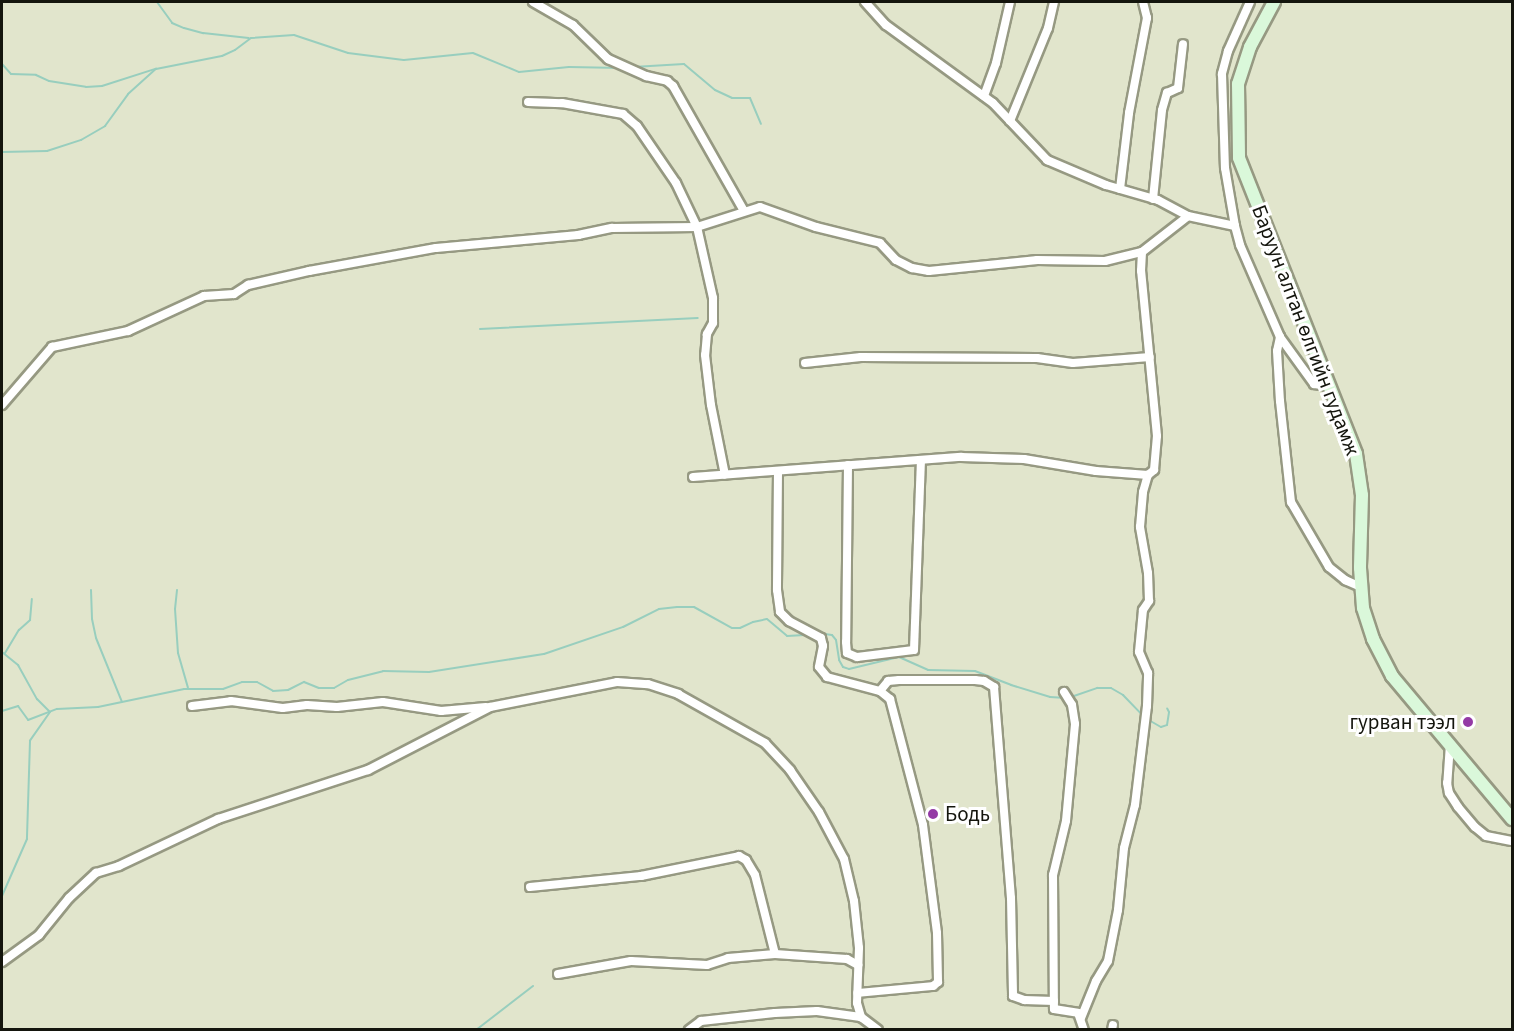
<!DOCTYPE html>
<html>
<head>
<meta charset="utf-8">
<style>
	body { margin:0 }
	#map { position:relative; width:1514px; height:1031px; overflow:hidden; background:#e1e5cc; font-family:"Source Sans 3",sans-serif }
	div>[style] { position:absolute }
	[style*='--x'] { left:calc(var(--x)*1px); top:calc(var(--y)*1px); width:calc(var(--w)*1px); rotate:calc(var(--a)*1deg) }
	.stream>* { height:2px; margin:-1px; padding:0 1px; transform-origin:1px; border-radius:1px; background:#98cebe }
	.roads { filter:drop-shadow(2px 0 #969982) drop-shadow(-2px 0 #969982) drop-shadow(0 2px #969982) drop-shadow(0 -2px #969982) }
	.street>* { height:8px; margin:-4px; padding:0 4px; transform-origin:4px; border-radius:4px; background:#fff }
	.secondary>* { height:12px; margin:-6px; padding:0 6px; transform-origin:6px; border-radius:6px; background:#daf8da }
	.dots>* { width:16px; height:16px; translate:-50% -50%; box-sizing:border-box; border:3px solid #fff; border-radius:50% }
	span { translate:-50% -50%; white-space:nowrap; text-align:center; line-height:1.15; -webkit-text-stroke:6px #fff; paint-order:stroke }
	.street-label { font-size:21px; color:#14150d }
	.poi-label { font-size:21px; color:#14150d }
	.right { translate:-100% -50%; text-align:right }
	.left { translate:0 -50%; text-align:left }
	.frame { position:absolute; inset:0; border:3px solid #14150d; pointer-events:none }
</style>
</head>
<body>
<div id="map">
	<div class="stream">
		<div style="--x:157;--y:2;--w:26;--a:54"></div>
		<div style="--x:172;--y:23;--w:13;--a:23"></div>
		<div style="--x:184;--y:28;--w:20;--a:15"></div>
		<div style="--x:203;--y:33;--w:46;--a:6.2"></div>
		<div style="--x:2;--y:20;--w:7;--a:90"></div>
		<div style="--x:2;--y:39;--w:12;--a:90"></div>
		<div style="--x:2;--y:64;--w:13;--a:48"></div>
		<div style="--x:11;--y:74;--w:25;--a:2"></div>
		<div style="--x:36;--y:75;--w:14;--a:25"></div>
		<div style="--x:49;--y:81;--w:37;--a:9"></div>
		<div style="--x:86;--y:87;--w:16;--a:-4"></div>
		<div style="--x:102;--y:86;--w:56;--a:-17.8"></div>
		<div style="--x:633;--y:67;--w:51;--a:-3.4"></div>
		<div style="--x:684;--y:64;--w:40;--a:40"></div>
		<div style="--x:715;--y:90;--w:19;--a:25"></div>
		<div style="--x:732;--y:98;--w:18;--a:0"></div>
		<div style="--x:750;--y:98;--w:28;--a:67"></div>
		<div style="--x:2;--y:152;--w:45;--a:-1.3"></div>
		<div style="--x:47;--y:151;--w:36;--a:-18"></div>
		<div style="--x:81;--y:140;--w:28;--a:-30"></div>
		<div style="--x:105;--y:126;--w:39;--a:-54"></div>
		<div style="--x:128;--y:94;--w:38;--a:-42"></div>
		<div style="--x:156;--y:69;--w:67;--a:-11.1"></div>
		<div style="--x:222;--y:56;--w:14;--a:-25"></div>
		<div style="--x:235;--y:50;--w:20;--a:-37"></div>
		<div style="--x:251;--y:38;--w:43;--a:-4"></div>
		<div style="--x:294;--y:35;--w:57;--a:18.4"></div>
		<div style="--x:348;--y:53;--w:56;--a:7.1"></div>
		<div style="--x:404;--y:60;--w:69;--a:-5.8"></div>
		<div style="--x:473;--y:53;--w:50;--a:22.4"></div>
		<div style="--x:519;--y:72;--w:50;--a:-5.7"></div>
		<div style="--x:569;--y:67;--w:53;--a:1.1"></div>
		<div style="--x:480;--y:329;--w:218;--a:-2.9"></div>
		<div style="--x:91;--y:590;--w:29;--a:88"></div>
		<div style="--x:92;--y:619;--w:19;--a:78"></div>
		<div style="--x:96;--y:638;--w:69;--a:67.9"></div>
		<div style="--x:177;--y:590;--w:19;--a:96"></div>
		<div style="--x:175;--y:609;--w:44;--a:86.1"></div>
		<div style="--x:178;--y:653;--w:36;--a:74"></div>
		<div style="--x:818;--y:633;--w:14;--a:8"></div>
		<div style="--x:832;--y:635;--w:6;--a:51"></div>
		<div style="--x:836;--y:640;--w:20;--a:81"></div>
		<div style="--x:839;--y:660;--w:8;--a:60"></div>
		<div style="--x:843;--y:667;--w:6;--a:18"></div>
		<div style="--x:849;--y:669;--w:51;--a:-13.5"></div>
		<div style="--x:899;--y:657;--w:32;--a:24"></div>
		<div style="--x:928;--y:670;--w:47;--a:1.2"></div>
		<div style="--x:975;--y:671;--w:39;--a:21"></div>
		<div style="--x:1011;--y:685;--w:41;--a:17.1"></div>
		<div style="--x:1050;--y:697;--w:16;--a:4"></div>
		<div style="--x:2;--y:652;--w:21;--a:39"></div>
		<div style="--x:18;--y:665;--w:39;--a:61"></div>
		<div style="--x:37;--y:699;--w:18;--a:45"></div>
		<div style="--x:50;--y:712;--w:35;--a:125"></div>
		<div style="--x:30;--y:741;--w:98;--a:91.8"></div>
		<div style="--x:27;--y:839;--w:62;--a:113.7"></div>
		<div style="--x:5;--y:653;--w:27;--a:-59"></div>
		<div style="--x:19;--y:630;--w:15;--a:-42"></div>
		<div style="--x:30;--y:620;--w:21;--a:-85"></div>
		<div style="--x:1071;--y:697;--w:28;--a:-19"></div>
		<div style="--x:1097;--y:688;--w:14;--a:0"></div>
		<div style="--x:1111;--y:688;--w:14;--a:30"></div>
		<div style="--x:1123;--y:695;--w:29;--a:46"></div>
		<div style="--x:2;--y:711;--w:17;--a:-17"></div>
		<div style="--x:18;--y:706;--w:17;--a:54"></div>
		<div style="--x:28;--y:720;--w:31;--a:-21"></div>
		<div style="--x:57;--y:709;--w:41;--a:-2.8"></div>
		<div style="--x:98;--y:707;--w:88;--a:-11.8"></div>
		<div style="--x:184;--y:689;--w:39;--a:0"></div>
		<div style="--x:223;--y:689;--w:20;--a:-20"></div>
		<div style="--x:242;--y:682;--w:15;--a:0"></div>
		<div style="--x:257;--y:682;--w:18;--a:29"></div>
		<div style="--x:273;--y:691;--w:15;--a:-4"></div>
		<div style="--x:288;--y:690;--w:18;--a:-27"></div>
		<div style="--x:304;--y:682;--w:16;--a:22"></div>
		<div style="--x:319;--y:688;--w:15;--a:0"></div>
		<div style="--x:334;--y:688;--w:16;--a:-30"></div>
		<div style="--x:348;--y:680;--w:36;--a:-14"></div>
		<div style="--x:383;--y:671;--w:46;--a:1.2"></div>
		<div style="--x:429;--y:672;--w:116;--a:-8.9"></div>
		<div style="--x:544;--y:654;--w:83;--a:-18.9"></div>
		<div style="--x:623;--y:627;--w:40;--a:-26.6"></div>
		<div style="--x:659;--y:609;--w:18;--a:-6"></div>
		<div style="--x:677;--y:607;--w:17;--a:0"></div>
		<div style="--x:694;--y:607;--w:43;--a:28.9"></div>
		<div style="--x:732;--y:628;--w:8;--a:0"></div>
		<div style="--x:740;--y:628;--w:14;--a:-25"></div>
		<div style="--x:753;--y:622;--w:14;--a:-12"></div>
		<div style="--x:767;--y:619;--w:26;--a:40"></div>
		<div style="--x:787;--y:636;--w:22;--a:-3"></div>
		<div style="--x:1147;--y:719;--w:16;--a:30"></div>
		<div style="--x:1161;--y:727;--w:6;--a:-18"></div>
		<div style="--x:1167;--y:725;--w:13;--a:-81"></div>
		<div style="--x:1169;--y:712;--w:4;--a:-117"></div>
		<div style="--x:476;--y:1030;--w:72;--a:-37.7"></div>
	</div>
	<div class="roads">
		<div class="street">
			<div style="--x:533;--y:2;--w:46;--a:29.9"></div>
			<div style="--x:573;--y:25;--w:49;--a:44.2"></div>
			<div style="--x:608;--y:59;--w:42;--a:24.1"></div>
			<div style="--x:646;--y:76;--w:22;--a:13"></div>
			<div style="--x:667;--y:81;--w:8;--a:40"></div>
			<div style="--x:673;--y:86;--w:144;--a:60.4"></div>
			<div style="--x:865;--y:2;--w:31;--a:48"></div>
			<div style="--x:886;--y:25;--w:132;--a:36.1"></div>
			<div style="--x:993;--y:103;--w:79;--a:46.5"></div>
			<div style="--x:1047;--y:160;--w:64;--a:23"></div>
			<div style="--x:1106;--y:185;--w:54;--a:16.1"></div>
			<div style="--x:1158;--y:200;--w:34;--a:28"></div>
			<div style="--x:1188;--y:216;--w:48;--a:12"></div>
			<div style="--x:1250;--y:2;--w:54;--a:114.2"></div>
			<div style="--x:1228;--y:51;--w:24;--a:105"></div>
			<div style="--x:1222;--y:74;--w:94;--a:88.2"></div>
			<div style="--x:1225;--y:168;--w:59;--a:80.2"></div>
			<div style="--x:1235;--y:226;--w:20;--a:75"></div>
			<div style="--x:1240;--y:245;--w:100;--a:66.5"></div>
			<div style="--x:1280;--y:337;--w:58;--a:54.1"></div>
			<div style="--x:1314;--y:384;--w:15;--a:8"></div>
			<div style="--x:984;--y:96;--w:35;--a:-70"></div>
			<div style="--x:996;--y:63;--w:63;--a:-77.1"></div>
			<div style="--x:528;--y:102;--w:34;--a:2"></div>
			<div style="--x:562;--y:103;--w:62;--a:10.2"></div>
			<div style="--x:623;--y:114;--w:18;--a:41"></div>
			<div style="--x:637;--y:126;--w:69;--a:55.6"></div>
			<div style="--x:676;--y:183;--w:49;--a:64.5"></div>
			<div style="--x:697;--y:227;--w:73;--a:77.3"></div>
			<div style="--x:713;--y:298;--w:25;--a:90"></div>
			<div style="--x:713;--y:323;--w:13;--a:119"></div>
			<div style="--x:707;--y:334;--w:21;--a:95"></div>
			<div style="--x:705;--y:355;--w:50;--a:83.2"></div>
			<div style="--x:711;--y:405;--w:71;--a:78.7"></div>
			<div style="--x:1010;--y:121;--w:100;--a:-67.8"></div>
			<div style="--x:1048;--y:28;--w:27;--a:-77"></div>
			<div style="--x:1120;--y:189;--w:77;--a:-83.2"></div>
			<div style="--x:1129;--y:113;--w:97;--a:-79.3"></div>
			<div style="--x:1147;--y:18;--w:16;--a:-104"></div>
			<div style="--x:1153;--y:199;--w:89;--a:-84.2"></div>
			<div style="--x:1162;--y:110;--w:18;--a:-74"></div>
			<div style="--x:1167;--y:93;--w:12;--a:-24"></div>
			<div style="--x:1178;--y:88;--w:44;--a:-83.5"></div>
			<div style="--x:1280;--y:337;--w:14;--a:102"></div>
			<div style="--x:1277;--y:351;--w:50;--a:86.6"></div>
			<div style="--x:1280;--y:401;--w:102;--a:83.8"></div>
			<div style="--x:1291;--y:502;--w:75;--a:59.7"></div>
			<div style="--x:1329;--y:567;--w:21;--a:39"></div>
			<div style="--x:1345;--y:580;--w:17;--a:24"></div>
			<div style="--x:805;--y:363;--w:56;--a:-6.1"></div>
			<div style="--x:861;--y:357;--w:176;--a:0.3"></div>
			<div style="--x:1037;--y:358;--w:36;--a:8"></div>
			<div style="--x:1073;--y:363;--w:77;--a:-4.5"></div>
			<div style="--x:2;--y:405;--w:77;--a:-49.2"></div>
			<div style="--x:52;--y:347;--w:78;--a:-11.9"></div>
			<div style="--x:128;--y:331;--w:84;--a:-24.7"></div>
			<div style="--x:204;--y:296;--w:30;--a:-4"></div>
			<div style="--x:234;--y:294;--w:17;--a:-33"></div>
			<div style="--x:248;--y:285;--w:63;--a:-12.9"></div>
			<div style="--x:309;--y:271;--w:129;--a:-10.3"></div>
			<div style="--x:436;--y:248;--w:143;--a:-5.2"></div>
			<div style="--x:578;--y:235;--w:35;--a:-12"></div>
			<div style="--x:612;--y:228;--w:85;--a:-0.7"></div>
			<div style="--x:697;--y:227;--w:66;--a:-17.6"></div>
			<div style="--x:760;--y:207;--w:59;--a:19.7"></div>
			<div style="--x:816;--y:227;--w:66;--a:14"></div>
			<div style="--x:880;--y:243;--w:23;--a:47"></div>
			<div style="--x:896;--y:260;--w:18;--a:27"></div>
			<div style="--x:912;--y:268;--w:17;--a:10"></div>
			<div style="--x:929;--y:271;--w:109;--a:-5.8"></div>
			<div style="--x:1037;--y:260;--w:68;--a:0.8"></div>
			<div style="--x:1105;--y:261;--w:38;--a:-14"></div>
			<div style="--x:848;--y:465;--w:177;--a:90.6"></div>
			<div style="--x:846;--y:642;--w:11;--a:85"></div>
			<div style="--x:847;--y:653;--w:11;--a:22"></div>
			<div style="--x:857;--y:657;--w:57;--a:-7"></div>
			<div style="--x:914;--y:650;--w:188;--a:-87.9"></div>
			<div style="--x:778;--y:471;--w:119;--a:90.5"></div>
			<div style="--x:777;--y:590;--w:22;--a:82"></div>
			<div style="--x:780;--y:612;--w:13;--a:45"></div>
			<div style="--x:789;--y:621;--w:36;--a:28"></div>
			<div style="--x:821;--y:638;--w:8;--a:76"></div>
			<div style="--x:823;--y:646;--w:21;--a:101"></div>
			<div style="--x:819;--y:667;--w:13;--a:51"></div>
			<div style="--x:827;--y:677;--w:55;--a:14.8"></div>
			<div style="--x:880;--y:691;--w:13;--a:39"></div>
			<div style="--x:890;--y:699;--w:130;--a:75.3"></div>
			<div style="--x:923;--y:825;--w:109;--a:82.6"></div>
			<div style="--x:937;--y:933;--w:49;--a:88.8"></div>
			<div style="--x:938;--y:982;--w:6;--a:141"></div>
			<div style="--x:933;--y:986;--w:76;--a:174.7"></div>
			<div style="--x:693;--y:477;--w:269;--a:-4.3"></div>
			<div style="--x:961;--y:457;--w:63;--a:1.8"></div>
			<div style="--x:1024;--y:459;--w:73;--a:9.5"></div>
			<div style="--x:1096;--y:471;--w:52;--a:4.4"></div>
			<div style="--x:880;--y:691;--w:13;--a:-51"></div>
			<div style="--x:888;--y:681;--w:11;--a:-5"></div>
			<div style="--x:899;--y:680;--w:76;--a:0"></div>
			<div style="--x:975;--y:680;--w:9;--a:6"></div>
			<div style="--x:984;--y:681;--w:12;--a:31"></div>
			<div style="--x:994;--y:687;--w:212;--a:85.4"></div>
			<div style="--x:1011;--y:898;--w:98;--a:88.8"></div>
			<div style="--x:1013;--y:996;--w:12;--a:20"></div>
			<div style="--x:1024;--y:1000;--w:30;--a:2"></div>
			<div style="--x:1064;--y:692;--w:15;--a:58"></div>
			<div style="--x:1072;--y:705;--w:19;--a:81"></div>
			<div style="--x:1075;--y:724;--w:97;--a:95.3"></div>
			<div style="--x:1066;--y:821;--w:56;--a:103.5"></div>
			<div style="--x:1053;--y:875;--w:134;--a:89.6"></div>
			<div style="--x:1054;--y:1009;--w:24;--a:9"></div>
			<div style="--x:1078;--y:1013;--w:18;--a:71"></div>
			<div style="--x:192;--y:706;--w:39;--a:-7"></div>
			<div style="--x:231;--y:701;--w:52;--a:7.7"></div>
			<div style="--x:283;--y:708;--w:24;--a:-7"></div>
			<div style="--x:307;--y:705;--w:30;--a:4"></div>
			<div style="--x:337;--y:707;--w:46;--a:-6.2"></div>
			<div style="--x:383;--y:702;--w:59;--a:8.8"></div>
			<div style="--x:441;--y:711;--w:45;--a:-5.1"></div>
			<div style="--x:1450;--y:744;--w:39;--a:94"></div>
			<div style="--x:1447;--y:783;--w:10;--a:79"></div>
			<div style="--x:1449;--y:793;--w:17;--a:57"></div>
			<div style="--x:1458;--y:807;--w:26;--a:50"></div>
			<div style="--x:1475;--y:827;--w:14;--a:39"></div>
			<div style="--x:1486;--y:836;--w:26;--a:11"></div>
			<div style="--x:530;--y:887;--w:112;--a:-5.7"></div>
			<div style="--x:641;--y:876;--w:100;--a:-11.5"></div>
			<div style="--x:739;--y:856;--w:8;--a:30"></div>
			<div style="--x:746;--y:860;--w:17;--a:59"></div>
			<div style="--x:755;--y:875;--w:81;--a:75.8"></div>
			<div style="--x:775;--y:954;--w:72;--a:4"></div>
			<div style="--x:847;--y:959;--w:13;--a:29"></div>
			<div style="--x:2;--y:962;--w:46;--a:-36.1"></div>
			<div style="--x:39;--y:935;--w:48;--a:-51"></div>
			<div style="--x:69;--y:898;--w:37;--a:-43"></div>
			<div style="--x:96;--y:873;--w:24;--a:-17"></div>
			<div style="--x:119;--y:866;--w:110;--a:-25.4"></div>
			<div style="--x:218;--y:819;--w:158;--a:-18.1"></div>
			<div style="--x:368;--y:770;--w:137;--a:-27.3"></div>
			<div style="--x:490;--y:707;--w:129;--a:-11.1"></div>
			<div style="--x:617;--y:682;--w:31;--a:4"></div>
			<div style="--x:648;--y:684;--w:32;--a:18"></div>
			<div style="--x:678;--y:694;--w:100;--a:29.4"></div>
			<div style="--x:765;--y:743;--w:37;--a:47"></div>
			<div style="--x:790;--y:770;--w:51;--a:55.4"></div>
			<div style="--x:819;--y:812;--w:53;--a:62"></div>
			<div style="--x:844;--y:859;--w:43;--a:76.6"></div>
			<div style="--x:854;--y:901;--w:47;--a:83.9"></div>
			<div style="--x:859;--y:948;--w:55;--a:92.1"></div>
			<div style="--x:857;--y:1003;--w:15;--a:74"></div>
			<div style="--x:861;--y:1017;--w:21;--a:37"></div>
			<div style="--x:558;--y:974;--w:74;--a:-10.1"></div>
			<div style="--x:631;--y:961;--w:76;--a:3"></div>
			<div style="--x:707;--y:965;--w:22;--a:-18"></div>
			<div style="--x:728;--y:958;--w:47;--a:-4.9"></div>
			<div style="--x:1081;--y:1018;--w:40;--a:-68"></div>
			<div style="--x:1096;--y:981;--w:23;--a:-59"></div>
			<div style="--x:1108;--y:961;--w:52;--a:-78.9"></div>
			<div style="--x:1118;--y:910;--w:62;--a:-84.5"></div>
			<div style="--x:1124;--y:848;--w:44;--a:-75.7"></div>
			<div style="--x:1135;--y:805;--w:100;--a:-83.1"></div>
			<div style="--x:1147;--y:706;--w:33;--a:-88"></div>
			<div style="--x:1148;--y:673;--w:23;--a:-113"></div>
			<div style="--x:1139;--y:652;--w:42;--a:-84.6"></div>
			<div style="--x:1143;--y:610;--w:11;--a:-56"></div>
			<div style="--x:1149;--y:601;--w:28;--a:-92"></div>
			<div style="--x:1148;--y:573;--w:47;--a:-99.9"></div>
			<div style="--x:1140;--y:527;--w:35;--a:-85"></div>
			<div style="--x:1143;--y:492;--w:18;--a:-74"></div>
			<div style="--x:1148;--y:475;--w:8;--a:-40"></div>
			<div style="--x:1154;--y:470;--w:34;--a:-85"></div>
			<div style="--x:1157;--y:436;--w:166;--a:-95.5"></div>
			<div style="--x:1141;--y:271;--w:19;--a:-87"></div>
			<div style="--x:1142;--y:252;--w:58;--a:-38"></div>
			<div style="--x:689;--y:1030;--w:15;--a:-37"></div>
			<div style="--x:701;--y:1021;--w:74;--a:-6.2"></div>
			<div style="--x:775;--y:1013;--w:42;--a:-2.7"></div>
			<div style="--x:817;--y:1011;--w:44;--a:7.8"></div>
			<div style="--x:1112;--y:1030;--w:5;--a:-79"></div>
		</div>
		<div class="secondary">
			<div style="--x:1274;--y:2;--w:51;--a:118.1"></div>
			<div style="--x:1250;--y:47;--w:39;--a:108"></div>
			<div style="--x:1238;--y:84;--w:74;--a:89.2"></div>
			<div style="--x:1239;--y:158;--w:318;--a:68.4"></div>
			<div style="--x:1356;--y:454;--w:41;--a:81.7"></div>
			<div style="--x:1362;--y:495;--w:73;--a:91.6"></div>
			<div style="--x:1360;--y:568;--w:40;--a:85.7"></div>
			<div style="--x:1363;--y:608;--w:33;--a:72"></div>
			<div style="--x:1373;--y:639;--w:42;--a:62.8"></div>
			<div style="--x:1392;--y:676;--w:187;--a:50"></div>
		</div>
	</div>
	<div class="dots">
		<div style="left:1468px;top:722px;background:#943aa5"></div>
		<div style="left:933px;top:814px;background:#943aa5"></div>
	</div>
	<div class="street-label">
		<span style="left:1306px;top:330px;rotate:69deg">Баруун алтан өлгийн гудамж</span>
	</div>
	<div class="poi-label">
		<span class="right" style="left:1456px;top:722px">гурван тээл</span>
		<span class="left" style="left:945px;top:814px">Бодь</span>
	</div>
	<div class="frame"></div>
</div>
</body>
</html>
